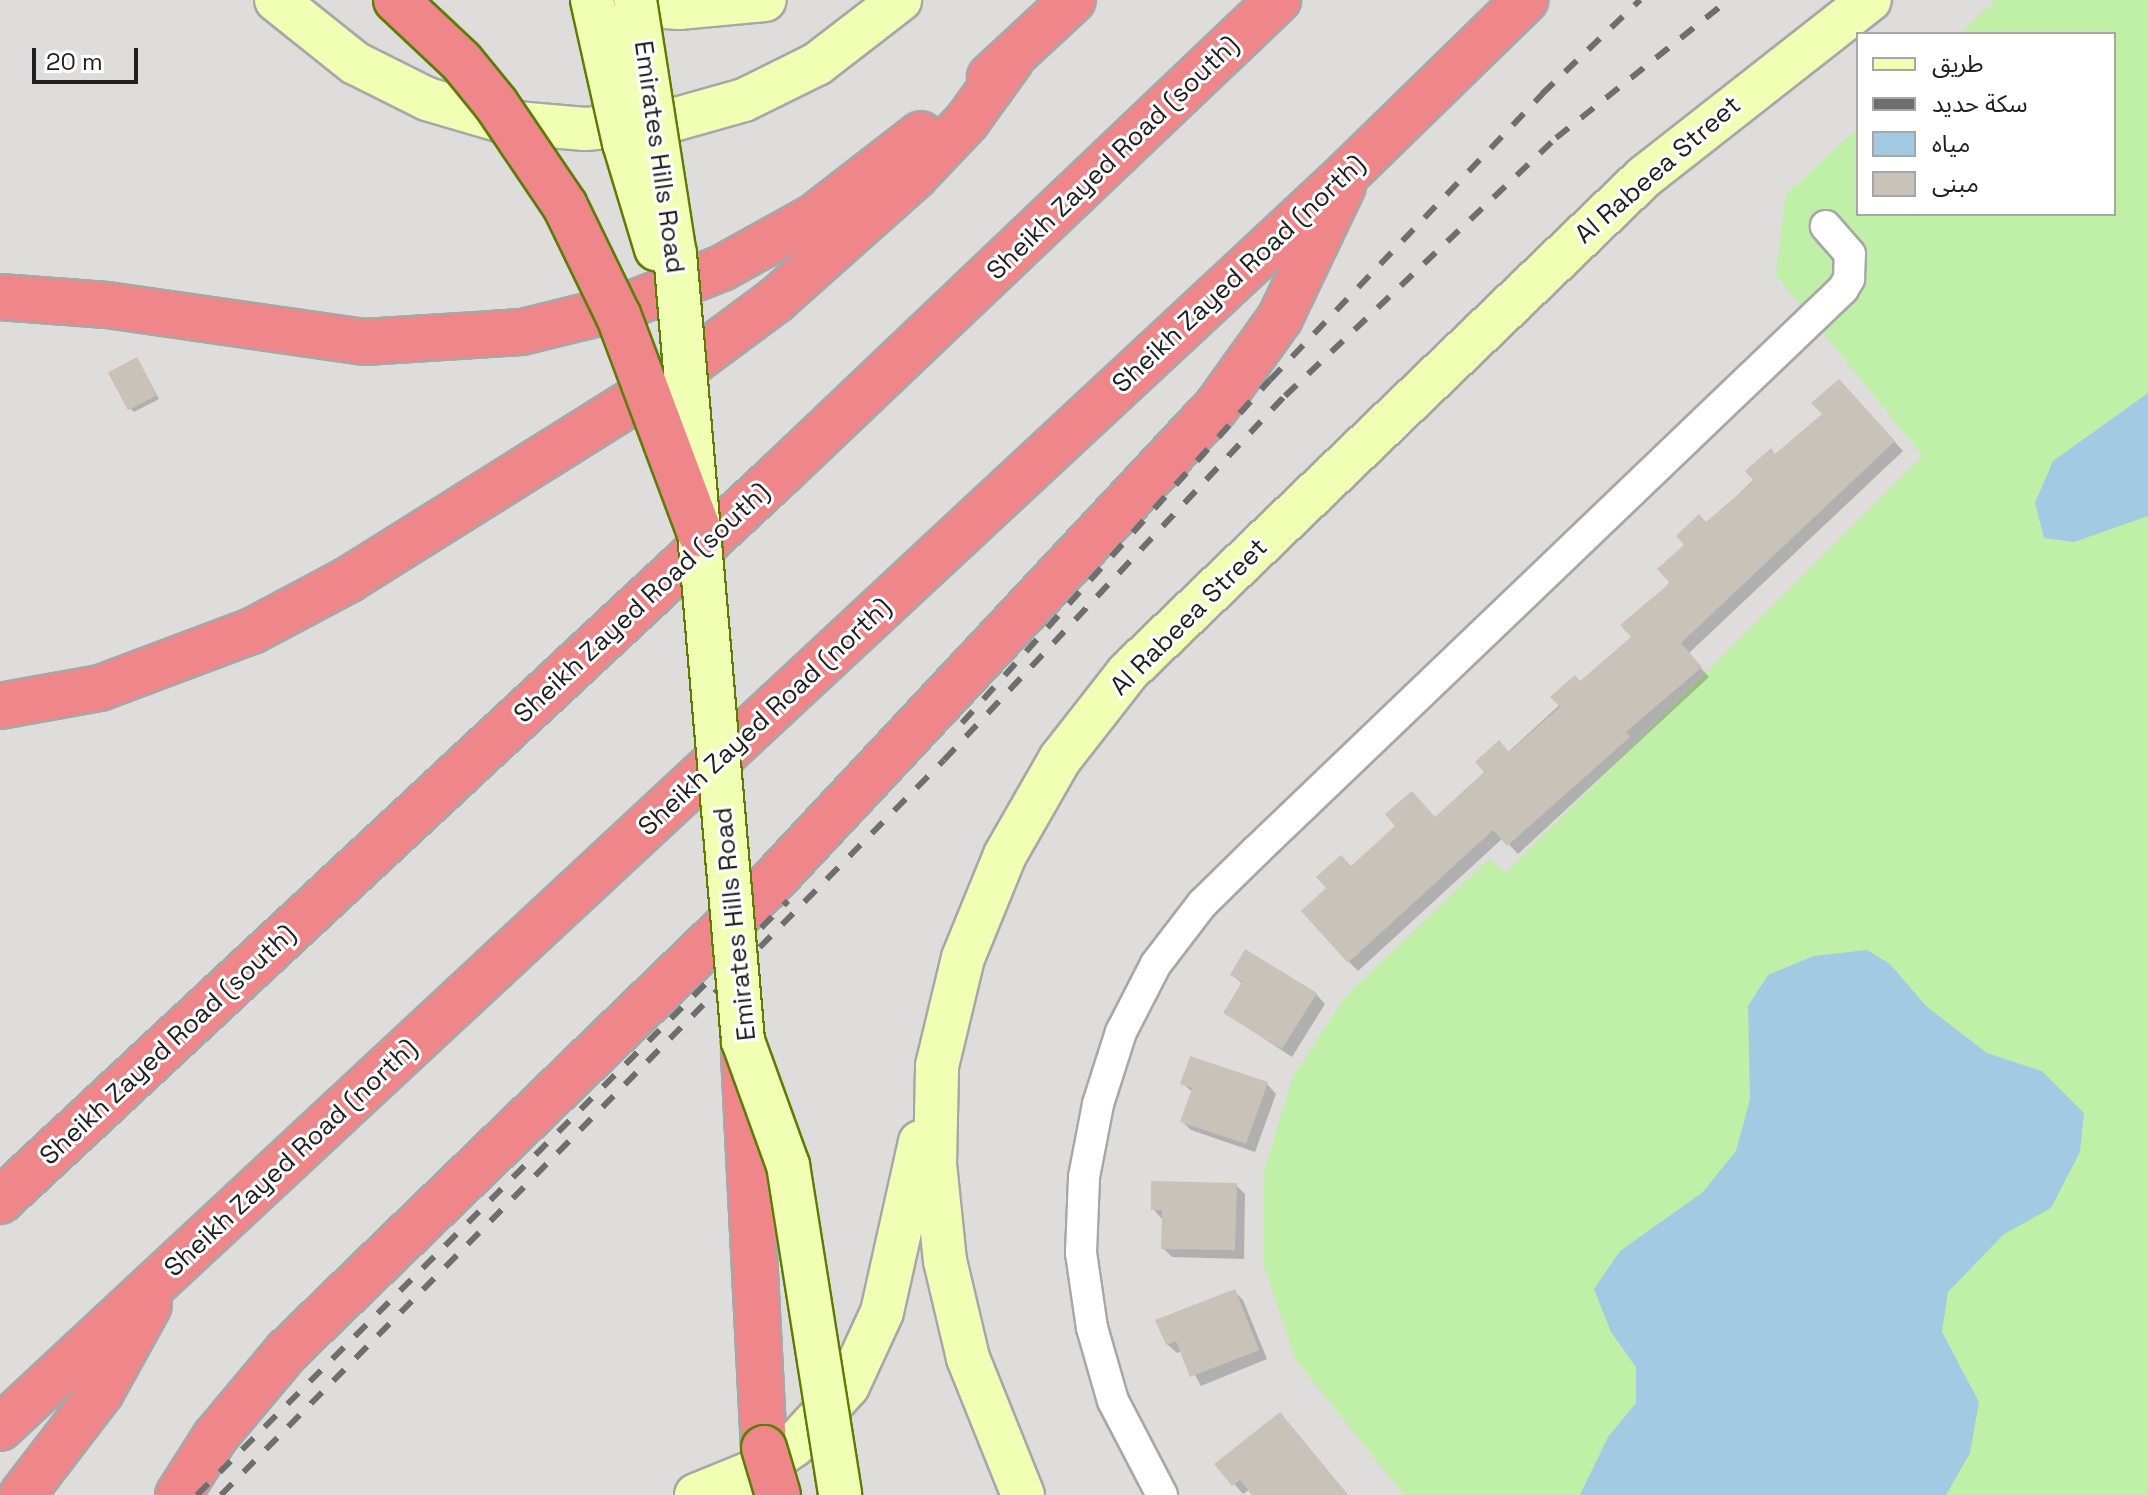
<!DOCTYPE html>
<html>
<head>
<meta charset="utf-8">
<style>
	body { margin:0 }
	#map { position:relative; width:2148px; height:1495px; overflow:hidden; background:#f1efe5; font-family:"Space Grotesk","Noto Sans Arabic",sans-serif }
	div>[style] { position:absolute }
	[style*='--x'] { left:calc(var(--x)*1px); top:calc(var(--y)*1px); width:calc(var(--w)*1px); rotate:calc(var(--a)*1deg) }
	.residential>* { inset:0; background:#dedddc }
	.grass>* { inset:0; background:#c0efa7 }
	.water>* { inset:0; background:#a2cae3 }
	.shadow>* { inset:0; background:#0003 }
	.building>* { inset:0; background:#c9c2b8; transform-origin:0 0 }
	.roads { filter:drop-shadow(2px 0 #a7a7a7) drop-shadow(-2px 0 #a7a7a7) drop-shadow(0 2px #a7a7a7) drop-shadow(0 -2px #a7a7a7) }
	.minor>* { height:30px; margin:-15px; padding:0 15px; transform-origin:15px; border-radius:15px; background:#fff }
	.secondary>* { height:42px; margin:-21px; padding:0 21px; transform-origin:21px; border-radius:21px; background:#f1ffb5 }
	.motorway>* { height:44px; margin:-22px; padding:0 22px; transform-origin:22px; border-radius:22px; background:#ef868a }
	.rail>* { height:6px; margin-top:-3px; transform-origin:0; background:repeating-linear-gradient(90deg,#6e6e6e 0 16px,transparent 0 32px) }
	.bridges { filter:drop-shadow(2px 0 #5d7d00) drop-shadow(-2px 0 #5d7d00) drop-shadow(0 2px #5d7d00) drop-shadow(0 -2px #5d7d00) }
	.secondary-bridge>* { height:42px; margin:-21px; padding:0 21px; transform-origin:21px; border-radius:21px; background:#f1ffb5 }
	.motorway-bridge>* { height:44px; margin:-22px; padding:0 22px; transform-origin:22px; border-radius:22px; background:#ef868a }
	span { translate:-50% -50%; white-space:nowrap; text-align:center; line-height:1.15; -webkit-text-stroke:6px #fff; paint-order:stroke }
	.street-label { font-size:26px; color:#202020 }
	.legend { position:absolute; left:1856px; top:32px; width:260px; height:184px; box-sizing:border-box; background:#fff; border:2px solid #a6a6a6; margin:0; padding:10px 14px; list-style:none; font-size:24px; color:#202020 }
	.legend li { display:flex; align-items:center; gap:16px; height:40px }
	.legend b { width:40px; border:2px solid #a6a6a6 }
	.scale { position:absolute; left:32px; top:48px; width:106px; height:36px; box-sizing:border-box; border:4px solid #202020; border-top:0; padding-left:10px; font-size:24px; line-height:28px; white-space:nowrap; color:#202020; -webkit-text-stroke:6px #fff; paint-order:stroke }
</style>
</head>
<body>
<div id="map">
	<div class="residential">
		<div style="clip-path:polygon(evenodd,0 0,2148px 0,2148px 1495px,0 1495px,0 0,1858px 34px,2114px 34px,2114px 214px,1858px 214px,1858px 34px)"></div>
	</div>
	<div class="grass">
		<div style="clip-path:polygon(1996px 0,2148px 0,2148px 1495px,1404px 1495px,1296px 1360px,1264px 1266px,1264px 1172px,1292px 1078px,1345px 997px,1489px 859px,1506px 873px,1923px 456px,1776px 275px,1786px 194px,1858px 128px,1858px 214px,2114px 214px,2114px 34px,1959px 34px)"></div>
	</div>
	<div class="water">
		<div style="clip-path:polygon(2148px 393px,2148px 516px,2074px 542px,2044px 538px,2035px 503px,2053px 461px)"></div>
		<div style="clip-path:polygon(1867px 950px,1890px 964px,1926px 1006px,1987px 1053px,2042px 1071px,2084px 1113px,2080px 1152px,2051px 1208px,2004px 1234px,1948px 1292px,1942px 1332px,1979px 1402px,1970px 1453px,1946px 1495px,1580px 1495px,1608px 1437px,1636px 1403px,1636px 1367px,1611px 1332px,1594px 1289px,1620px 1251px,1703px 1192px,1736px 1151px,1750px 1099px,1748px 1006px,1768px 975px,1814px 956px)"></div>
	</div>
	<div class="shadow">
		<div style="clip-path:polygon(137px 359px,159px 399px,134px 412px,130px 408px)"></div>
		<div style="clip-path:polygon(1848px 390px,1903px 451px,1688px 654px,1709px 677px,1518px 854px,1503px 838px,1358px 971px,1349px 962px,1435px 819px,1634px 637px,1706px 525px)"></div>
		<div style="clip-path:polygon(1232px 974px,1316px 994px,1325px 1004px,1292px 1057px,1225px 1013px,1243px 985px)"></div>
		<div style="clip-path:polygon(1183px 1083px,1267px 1084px,1276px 1094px,1255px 1152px,1191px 1130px,1182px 1121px,1192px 1092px)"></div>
		<div style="clip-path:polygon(1236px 1185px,1245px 1194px,1244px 1259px,1172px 1257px,1163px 1248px,1162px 1219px,1153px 1209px)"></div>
		<div style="clip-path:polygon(1234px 1291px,1243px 1300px,1267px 1359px,1201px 1386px,1182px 1351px,1177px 1353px,1167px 1344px)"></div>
		<div style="clip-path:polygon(1289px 1424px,1348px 1495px,1255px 1495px,1250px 1489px,1243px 1494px,1217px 1464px)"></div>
	</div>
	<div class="building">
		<div style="left:137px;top:357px;width:43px;height:33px;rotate:62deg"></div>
		<div style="clip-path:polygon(1839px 379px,1895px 441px,1681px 643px,1702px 667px,1626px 732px,1630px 737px,1507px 846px,1493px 830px,1348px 963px,1301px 911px,1326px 888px,1316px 877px,1341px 855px,1351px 866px,1395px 826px,1385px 814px,1412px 791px,1435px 817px,1484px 772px,1475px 762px,1499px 740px,1509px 752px,1560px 707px,1550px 697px,1575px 675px,1580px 681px,1631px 637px,1620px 625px,1670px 583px,1657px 569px,1684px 545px,1676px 536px,1699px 514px,1706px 522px,1754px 481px,1745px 471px,1771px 448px,1775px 454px,1822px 414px,1811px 403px)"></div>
		<div style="clip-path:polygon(1245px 949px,1317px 993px,1282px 1049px,1223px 1013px,1242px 982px,1230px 975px)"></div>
		<div style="clip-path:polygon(1190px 1056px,1268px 1082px,1246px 1144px,1180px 1122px,1192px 1088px,1180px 1084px)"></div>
		<div style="clip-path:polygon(1151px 1181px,1237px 1183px,1235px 1250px,1161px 1249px,1162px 1210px,1151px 1210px)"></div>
		<div style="clip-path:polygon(1235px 1289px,1259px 1350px,1190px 1377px,1176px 1341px,1166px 1345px,1155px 1320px)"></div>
		<div style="clip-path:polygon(1280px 1412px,1348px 1495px,1252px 1495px,1240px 1480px,1232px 1486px,1214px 1464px)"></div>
	</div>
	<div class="roads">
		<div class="minor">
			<div style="--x:1162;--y:1495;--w:106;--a:-117.5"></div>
			<div style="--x:1113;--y:1401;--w:76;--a:-106"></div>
			<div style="--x:1092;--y:1328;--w:76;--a:-98.3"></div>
			<div style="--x:1081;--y:1253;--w:76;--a:-87.7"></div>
			<div style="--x:1084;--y:1177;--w:74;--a:-79.1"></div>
			<div style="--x:1098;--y:1104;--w:76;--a:-72.3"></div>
			<div style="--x:1121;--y:1032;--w:76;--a:-62.8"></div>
			<div style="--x:1156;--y:964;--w:76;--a:-52.5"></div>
			<div style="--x:1202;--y:904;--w:76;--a:-44.5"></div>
			<div style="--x:1256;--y:851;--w:813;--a:-43.75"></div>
			<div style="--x:1843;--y:289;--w:12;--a:-59"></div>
			<div style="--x:1849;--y:279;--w:25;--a:-88"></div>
			<div style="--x:1850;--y:254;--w:37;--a:-131"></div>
		</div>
		<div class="secondary">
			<div style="--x:276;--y:0;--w:101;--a:38.6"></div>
			<div style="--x:355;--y:63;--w:80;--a:26.6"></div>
			<div style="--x:427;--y:99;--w:81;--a:16.4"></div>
			<div style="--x:505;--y:122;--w:80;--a:5"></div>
			<div style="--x:585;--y:129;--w:81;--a:-4.9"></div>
			<div style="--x:666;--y:122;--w:81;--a:-15.8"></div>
			<div style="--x:744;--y:100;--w:81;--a:-26.3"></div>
			<div style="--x:817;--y:64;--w:105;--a:-37.6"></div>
			<div style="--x:602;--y:2;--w:77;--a:4.5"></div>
			<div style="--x:679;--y:8;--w:86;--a:-5.3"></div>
			<div style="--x:696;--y:1495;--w:69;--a:-22.1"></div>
			<div style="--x:760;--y:1469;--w:40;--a:-34.9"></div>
			<div style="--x:793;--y:1446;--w:81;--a:-47.5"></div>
			<div style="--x:848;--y:1386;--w:81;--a:-65.3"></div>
			<div style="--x:882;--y:1312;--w:174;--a:-77.4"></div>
			<div style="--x:1023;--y:1495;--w:148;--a:-111.9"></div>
			<div style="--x:968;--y:1358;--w:100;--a:-103.3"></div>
			<div style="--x:945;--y:1261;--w:98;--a:-95.9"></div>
			<div style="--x:935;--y:1164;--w:98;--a:-88.8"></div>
			<div style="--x:937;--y:1066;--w:111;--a:-76.5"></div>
			<div style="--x:963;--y:958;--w:111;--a:-67.8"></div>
			<div style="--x:1005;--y:855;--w:111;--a:-60.2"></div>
			<div style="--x:1060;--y:759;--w:110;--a:-52"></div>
			<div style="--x:1128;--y:672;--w:715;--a:-43.81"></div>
			<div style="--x:1644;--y:177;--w:287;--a:-38.1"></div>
		</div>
		<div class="motorway">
			<div style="--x:990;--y:77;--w:113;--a:-42.9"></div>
			<div style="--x:0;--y:297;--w:107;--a:4.3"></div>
			<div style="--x:107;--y:305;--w:260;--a:8.2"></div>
			<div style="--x:364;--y:342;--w:158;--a:-3.6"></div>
			<div style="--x:522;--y:332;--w:105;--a:-13.8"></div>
			<div style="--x:624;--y:307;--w:105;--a:-21.7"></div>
			<div style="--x:722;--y:268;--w:105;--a:-29"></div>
			<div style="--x:814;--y:217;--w:135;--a:-37.8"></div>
			<div style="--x:0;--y:706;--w:102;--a:-10.2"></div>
			<div style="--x:100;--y:688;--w:162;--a:-20.6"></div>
			<div style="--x:252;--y:631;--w:109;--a:-28"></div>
			<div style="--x:348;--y:580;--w:391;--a:-32.1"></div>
			<div style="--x:679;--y:372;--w:121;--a:-36.6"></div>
			<div style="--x:776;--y:300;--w:186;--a:-41.7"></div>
			<div style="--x:915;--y:176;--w:76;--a:-46.6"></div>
			<div style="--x:967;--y:121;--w:75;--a:-54.2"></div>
			<div style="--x:744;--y:1055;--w:394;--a:87.1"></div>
			<div style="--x:0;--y:1201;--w:1066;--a:-42.99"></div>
			<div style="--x:780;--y:474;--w:688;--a:-43.59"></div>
			<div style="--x:0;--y:1428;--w:1842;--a:-42.95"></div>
			<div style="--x:1348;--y:173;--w:248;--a:-44.3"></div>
			<div style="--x:22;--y:1495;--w:130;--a:-52.5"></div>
			<div style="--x:101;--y:1392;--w:99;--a:-61.1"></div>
			<div style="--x:178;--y:1495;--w:69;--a:-57.5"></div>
			<div style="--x:215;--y:1437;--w:112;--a:-50.1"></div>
			<div style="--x:287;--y:1351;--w:668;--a:-44.03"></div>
			<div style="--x:767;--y:887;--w:659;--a:-46.91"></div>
			<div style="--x:1217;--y:406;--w:108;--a:-54.4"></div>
			<div style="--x:1280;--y:318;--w:146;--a:-64.5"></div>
		</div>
	</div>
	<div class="rail">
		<div style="--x:962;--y:723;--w:461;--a:-48.1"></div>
		<div style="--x:1270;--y:380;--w:395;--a:-46.4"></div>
		<div style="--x:1542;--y:94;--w:136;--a:-43.8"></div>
		<div style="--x:197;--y:1495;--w:838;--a:-45.15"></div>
		<div style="--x:221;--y:1495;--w:1031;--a:-45.47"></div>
		<div style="--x:944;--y:760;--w:499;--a:-46.9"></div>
		<div style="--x:1285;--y:396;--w:374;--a:-43.6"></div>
		<div style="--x:1556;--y:138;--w:221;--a:-38.7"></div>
	</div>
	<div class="bridges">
		<div class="secondary-bridge">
			<div style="--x:592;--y:0;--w:147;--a:77.4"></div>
			<div style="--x:624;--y:143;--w:111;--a:73.2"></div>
			<div style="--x:635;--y:0;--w:257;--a:81.1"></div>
			<div style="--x:675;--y:254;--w:790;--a:85.06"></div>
			<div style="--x:743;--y:1041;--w:132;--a:70.1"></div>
			<div style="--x:788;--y:1165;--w:334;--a:81"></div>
		</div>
		<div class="motorway-bridge">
			<div style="--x:396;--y:0;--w:89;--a:43.2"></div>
			<div style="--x:461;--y:61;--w:55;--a:50.9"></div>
			<div style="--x:496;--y:104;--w:123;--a:55.9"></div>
			<div style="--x:565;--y:206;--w:123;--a:64.1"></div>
			<div style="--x:619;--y:317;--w:232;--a:69.5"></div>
			<div style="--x:764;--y:1448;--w:49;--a:73.4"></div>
		</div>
	</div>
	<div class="street-label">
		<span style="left:659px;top:157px;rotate:82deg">Emirates Hills Road</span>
		<span style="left:1113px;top:158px;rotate:-44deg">Sheikh Zayed Road (south)</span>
		<span style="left:1658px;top:170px;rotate:-41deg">Al Rabeea Street</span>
		<span style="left:1239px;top:274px;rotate:-43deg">Sheikh Zayed Road (north)</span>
		<span style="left:642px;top:603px;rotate:-43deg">Sheikh Zayed Road (south)</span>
		<span style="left:1189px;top:617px;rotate:-45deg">Al Rabeea Street</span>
		<span style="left:765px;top:717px;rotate:-43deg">Sheikh Zayed Road (north)</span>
		<span style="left:735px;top:924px;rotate:-96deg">Emirates Hills Road</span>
		<span style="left:168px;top:1045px;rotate:-43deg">Sheikh Zayed Road (south)</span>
		<span style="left:291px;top:1158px;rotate:-43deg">Sheikh Zayed Road (north)</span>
	</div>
	<ul class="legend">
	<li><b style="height:10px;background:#f1ffb5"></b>طريق</li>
	<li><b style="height:10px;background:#6e6e6e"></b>سكة حديد</li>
	<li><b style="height:22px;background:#a2cae3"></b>مياه</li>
	<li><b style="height:22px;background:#c9c2b8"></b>مبنى</li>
	</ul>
	<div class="scale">20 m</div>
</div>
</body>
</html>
